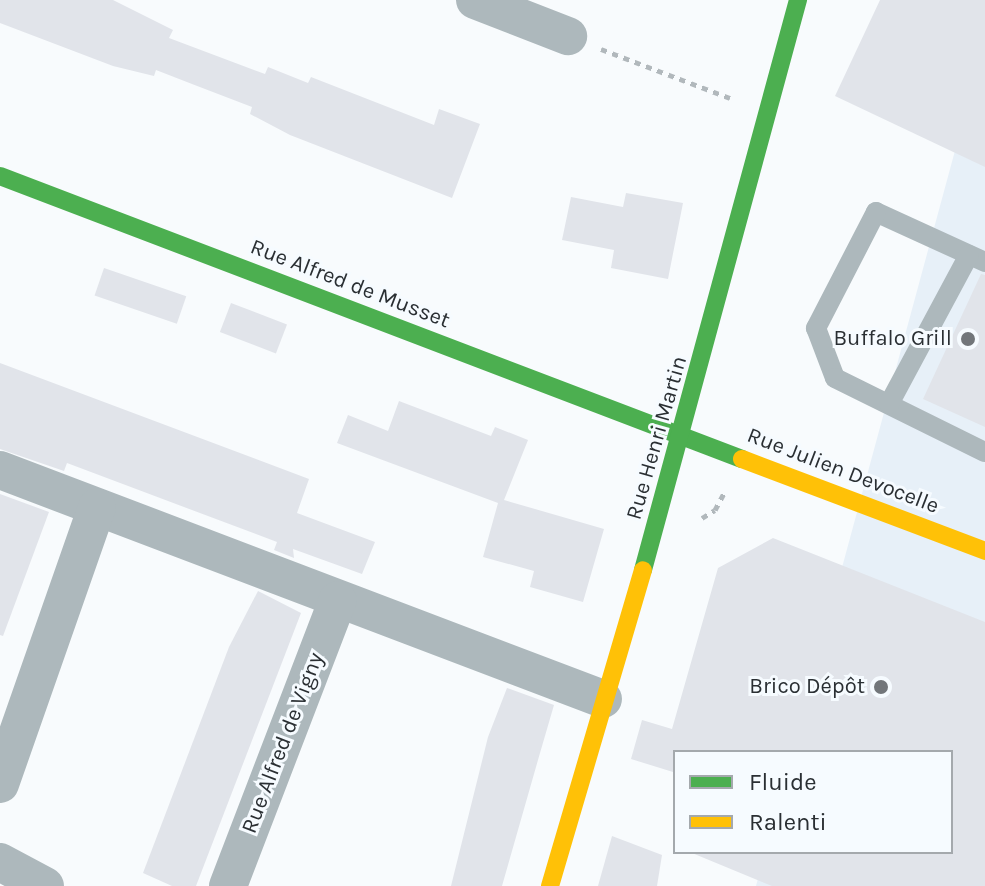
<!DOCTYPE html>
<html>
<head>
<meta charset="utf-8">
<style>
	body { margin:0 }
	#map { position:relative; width:985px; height:886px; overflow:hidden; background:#f8fbfd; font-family:Karla,sans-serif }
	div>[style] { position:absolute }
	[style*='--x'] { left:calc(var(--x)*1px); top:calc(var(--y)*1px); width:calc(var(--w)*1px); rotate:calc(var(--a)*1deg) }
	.built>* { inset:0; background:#e7f0f8 }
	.building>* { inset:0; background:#e1e4ea; transform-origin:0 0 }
	.path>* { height:5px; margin-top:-2.5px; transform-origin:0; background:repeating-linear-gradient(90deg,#b1b8bc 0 6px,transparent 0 12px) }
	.lane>* { height:20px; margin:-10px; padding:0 10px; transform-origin:10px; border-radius:10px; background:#adb8bc }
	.street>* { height:38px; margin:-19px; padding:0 19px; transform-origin:19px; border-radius:19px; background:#adb8bc }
	.fast>* { height:18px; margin:-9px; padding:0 9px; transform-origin:9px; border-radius:9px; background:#4caf50 }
	.slow>* { height:18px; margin:-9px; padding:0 9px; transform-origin:9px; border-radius:9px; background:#ffc107 }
	.dots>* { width:22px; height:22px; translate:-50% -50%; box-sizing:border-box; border:4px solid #f6fbff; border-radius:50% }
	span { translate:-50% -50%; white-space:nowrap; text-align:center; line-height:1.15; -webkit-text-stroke:6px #f6fbff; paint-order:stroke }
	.street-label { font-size:22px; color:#2a2f33 }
	.poi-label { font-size:22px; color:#2a2f33 }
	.right { translate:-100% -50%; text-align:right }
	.legend { position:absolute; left:673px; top:750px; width:280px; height:104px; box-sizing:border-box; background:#f6fbff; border:2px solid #a4a9ad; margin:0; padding:10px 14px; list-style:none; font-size:24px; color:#2a2f33 }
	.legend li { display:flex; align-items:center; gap:16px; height:40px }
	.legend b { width:40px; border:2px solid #a4a9ad }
</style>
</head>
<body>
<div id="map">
	<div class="built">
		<div style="clip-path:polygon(985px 40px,985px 886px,756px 886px,765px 852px,951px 852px,951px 752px,792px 752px)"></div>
	</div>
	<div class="building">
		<div style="clip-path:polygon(0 0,113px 0,173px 30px,169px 38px,265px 74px,268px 67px,308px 83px,311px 77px,434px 125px,439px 109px,480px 124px,452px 198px,290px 135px,250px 114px,252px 107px,192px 84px,156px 70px,154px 76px,113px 66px,0 23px)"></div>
		<div style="clip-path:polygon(880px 0,985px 0,985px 167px,835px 96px)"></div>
		<div style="clip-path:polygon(626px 193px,683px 203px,668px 279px,611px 268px,614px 250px,562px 240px,571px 197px,623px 207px)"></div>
		<div style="left:104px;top:268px;width:87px;height:29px;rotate:19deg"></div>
		<div style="clip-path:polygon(981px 274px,985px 275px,985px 427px,923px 399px)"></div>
		<div style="left:231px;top:303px;width:60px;height:31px;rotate:21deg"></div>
		<div style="clip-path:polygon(0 363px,309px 479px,297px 513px,375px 542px,362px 574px,293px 549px,294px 558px,274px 550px,277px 542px,67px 463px,64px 471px,0 449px)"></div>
		<div style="clip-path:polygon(399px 401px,491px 436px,495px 427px,528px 440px,504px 500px,604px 529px,583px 602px,530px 587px,534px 571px,483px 557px,498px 503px,337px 443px,348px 415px,388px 431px)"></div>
		<div style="clip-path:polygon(0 494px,49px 512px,3px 636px,0 635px)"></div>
		<div style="clip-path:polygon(773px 538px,985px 622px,985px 886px,772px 886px,692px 853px,951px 852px,951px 752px,675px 752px,673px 772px,631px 759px,642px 720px,672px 729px,718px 568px)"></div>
		<div style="clip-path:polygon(258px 591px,301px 613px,196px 886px,172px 886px,143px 873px,229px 647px)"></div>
		<div style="clip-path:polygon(507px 688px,554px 705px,540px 753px,502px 886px,451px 886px,488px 737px)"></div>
		<div style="clip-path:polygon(612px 836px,662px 855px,657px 886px,598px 886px)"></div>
	</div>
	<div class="path">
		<div style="--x:601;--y:49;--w:138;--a:20.8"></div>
		<div style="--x:702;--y:518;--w:15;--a:-32"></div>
		<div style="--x:715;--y:510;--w:19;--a:-62"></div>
	</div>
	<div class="lane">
		<div style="--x:985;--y:262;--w:120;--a:-155.4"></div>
		<div style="--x:876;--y:212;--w:131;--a:117.3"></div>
		<div style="--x:816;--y:328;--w:53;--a:69.2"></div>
		<div style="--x:835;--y:378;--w:167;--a:26.3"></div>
		<div style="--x:889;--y:404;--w:169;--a:-61.8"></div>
	</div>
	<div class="street">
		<div style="--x:475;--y:0;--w:100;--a:21.2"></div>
		<div style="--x:0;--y:470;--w:645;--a:20.8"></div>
		<div style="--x:0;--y:784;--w:293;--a:-70.7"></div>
		<div style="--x:0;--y:862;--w:51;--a:28.1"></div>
		<div style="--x:228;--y:886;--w:306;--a:-69"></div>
	</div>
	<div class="fast">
		<div style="--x:0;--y:176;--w:794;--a:20.88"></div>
		<div style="--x:643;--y:570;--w:591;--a:-74.79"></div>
	</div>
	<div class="slow">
		<div style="--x:742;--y:459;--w:260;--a:20.7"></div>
		<div style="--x:550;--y:886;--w:329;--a:-73.6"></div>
	</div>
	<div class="dots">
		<div style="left:968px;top:339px;background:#72767a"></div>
		<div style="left:881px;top:687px;background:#72767a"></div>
	</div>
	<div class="street-label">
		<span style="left:350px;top:284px;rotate:21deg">Rue Alfred de Musset</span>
		<span style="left:657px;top:438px;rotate:-74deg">Rue Henri Martin</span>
		<span style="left:843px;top:471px;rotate:21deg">Rue Julien Devocelle</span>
		<span style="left:283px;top:743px;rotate:-69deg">Rue Alfred de Vigny</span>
	</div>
	<div class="poi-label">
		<span class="right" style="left:952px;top:339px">Buffalo Grill</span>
		<span class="right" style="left:865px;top:687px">Brico Dépôt</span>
	</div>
	<ul class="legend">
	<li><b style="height:10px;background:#4caf50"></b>Fluide</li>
	<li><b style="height:10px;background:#ffc107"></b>Ralenti</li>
	</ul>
</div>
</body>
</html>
